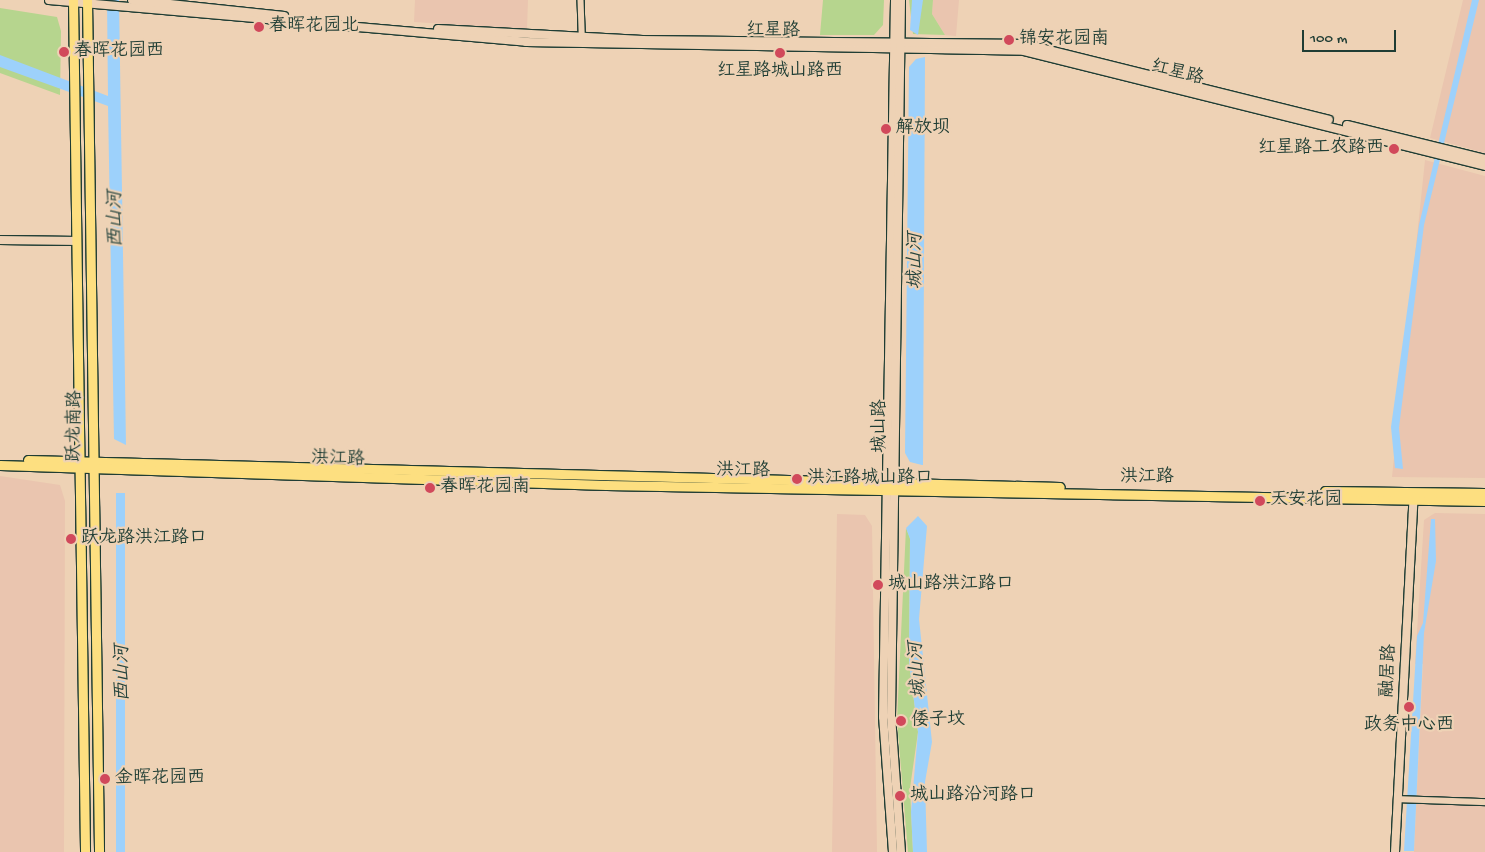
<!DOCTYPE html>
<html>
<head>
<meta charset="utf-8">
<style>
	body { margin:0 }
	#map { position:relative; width:1485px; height:852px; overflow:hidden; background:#eed2b5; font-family:"Gochi Hand","LXGW WenKai TC",sans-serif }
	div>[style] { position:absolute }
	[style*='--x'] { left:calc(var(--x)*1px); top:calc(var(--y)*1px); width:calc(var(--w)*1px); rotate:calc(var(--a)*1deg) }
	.built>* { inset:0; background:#eac5af }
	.green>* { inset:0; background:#b6d58e }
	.water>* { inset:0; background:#9dd1fb; transform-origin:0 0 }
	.roads { filter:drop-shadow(1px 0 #1f3d34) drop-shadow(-1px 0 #1f3d34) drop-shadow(0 1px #1f3d34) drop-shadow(0 -1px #1f3d34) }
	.street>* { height:5.5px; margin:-2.75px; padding:0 2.75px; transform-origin:2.75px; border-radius:2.75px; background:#eed2b5 }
	.secondary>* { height:8px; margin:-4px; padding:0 4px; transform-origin:4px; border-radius:4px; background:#eed2b5 }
	.primary>* { height:9px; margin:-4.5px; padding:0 4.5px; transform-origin:4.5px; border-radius:4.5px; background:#fddf80 }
	.dots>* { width:14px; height:14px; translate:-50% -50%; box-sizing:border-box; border:2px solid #eed2b5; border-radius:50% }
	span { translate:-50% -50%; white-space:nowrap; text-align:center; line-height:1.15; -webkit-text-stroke:4.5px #eed2b5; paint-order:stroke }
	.poi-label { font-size:18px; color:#1f3d34 }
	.left { translate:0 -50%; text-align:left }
	.right { translate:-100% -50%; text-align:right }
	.street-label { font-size:18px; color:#1f3d34 }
	.water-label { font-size:19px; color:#25443e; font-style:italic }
	.scale { position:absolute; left:1302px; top:30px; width:94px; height:22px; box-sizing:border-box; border:2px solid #1f3d34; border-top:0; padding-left:6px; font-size:15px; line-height:18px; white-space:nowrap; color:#1f3d34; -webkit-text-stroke:4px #eed2b5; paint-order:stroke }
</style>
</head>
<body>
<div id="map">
	<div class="built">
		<div style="clip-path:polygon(415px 0,528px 0,527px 29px,414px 22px)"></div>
		<div style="clip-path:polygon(933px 0,959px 0,956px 36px,945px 35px,932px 14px)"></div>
		<div style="clip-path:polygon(1463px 0,1485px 0,1485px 153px,1430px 138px)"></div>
		<div style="clip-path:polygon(1425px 160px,1485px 176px,1485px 478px,1392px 477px)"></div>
		<div style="clip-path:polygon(0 476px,60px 485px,65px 501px,64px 852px,0 852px)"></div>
		<div style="clip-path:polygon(1435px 513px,1485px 514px,1485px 852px,1414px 852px,1423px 664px,1415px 664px,1424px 520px)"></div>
		<div style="clip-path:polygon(837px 514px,865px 515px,872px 526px,877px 852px,832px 852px)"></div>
	</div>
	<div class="green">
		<div style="clip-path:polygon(823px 0,884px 0,883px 25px,874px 35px,820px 35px)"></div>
		<div style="clip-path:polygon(909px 0,933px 0,932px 14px,945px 35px,913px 34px)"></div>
		<div style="clip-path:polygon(0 8px,57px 17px,61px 31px,60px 95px,0 73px)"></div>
		<div style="clip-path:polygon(906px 528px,910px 538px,909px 662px,918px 732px,910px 788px,913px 852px,908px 852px,897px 720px)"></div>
	</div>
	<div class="water">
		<div style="clip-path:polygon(107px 0,119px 0,126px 445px,114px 439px,108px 106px,0 67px,0 55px,108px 96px)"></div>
		<div style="clip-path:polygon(912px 0,923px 0,918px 35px,910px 30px)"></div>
		<div style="clip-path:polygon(1472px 0,1479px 0,1424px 225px,1399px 428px,1403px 469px,1395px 468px,1391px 427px,1419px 225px)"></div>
		<div style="clip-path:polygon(925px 57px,923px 465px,922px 465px,910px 462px,905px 453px,909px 67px,916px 59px)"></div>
		<div style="left:116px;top:493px;width:9px;height:359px"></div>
		<div style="clip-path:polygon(918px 516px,927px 526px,919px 619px,932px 742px,925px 782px,927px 852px,913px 852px,911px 812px,918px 732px,909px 662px,910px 539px,906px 528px)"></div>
		<div style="clip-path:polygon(1431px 519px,1435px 519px,1436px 561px,1424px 633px,1414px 851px,1404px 851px,1417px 636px,1423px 623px)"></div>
	</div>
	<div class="roads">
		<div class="street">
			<div style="--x:581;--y:0;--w:38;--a:88"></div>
			<div style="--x:1398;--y:799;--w:87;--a:2"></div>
		</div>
		<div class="secondary">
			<div style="--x:49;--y:0;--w:479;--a:5"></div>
			<div style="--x:526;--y:42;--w:498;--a:1"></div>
			<div style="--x:1024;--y:51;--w:475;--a:14"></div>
			<div style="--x:132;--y:0;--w:153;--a:6"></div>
			<div style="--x:438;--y:29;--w:205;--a:3.1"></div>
			<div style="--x:643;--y:40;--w:382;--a:0.6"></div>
			<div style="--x:1025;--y:44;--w:313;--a:14"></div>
			<div style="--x:1347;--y:125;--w:142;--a:13.8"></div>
			<div style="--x:0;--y:240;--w:75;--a:0.8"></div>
			<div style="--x:893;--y:852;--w:135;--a:-94.2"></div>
			<div style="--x:883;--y:717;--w:717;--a:-89.04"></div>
			<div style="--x:901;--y:852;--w:136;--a:-94.2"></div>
			<div style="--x:891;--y:716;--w:716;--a:-89.2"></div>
			<div style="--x:1395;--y:852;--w:359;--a:-87"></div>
		</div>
		<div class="primary">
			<div style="--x:73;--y:0;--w:852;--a:89.19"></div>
			<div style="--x:87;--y:0;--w:852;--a:89.19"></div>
			<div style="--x:28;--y:460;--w:1032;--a:1.5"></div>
			<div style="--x:0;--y:465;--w:606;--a:1.89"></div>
			<div style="--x:606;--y:485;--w:879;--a:1.04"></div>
			<div style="--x:1325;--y:491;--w:160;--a:0.7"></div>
		</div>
	</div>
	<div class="dots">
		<div style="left:259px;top:27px;background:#d1495b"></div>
		<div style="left:1009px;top:40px;background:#d1495b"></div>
		<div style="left:64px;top:52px;background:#d1495b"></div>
		<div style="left:780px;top:53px;background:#d1495b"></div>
		<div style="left:886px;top:129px;background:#d1495b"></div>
		<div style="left:1394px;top:149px;background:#d1495b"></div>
		<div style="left:797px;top:479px;background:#d1495b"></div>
		<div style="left:430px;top:488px;background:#d1495b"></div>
		<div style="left:1260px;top:501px;background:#d1495b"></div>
		<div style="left:71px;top:539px;background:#d1495b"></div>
		<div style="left:878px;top:585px;background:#d1495b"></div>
		<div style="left:1409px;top:707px;background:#d1495b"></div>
		<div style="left:901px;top:721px;background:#d1495b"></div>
		<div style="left:105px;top:779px;background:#d1495b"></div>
		<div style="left:900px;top:796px;background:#d1495b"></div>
	</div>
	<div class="poi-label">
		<span class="left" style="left:269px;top:27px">春晖花园北</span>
		<span class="left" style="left:1019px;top:40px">锦安花园南</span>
		<span class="left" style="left:74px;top:52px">春晖花园西</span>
		<span style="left:780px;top:72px">红星路城山路西</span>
		<span class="left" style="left:896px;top:129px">解放坝</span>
		<span class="right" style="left:1384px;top:149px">红星路工农路西</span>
		<span class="left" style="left:807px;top:479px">洪江路城山路口</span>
		<span class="left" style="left:440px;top:488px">春晖花园南</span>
		<span class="left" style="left:1270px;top:501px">天安花园</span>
		<span class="left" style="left:81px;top:539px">跃龙路洪江路口</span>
		<span class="left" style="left:888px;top:585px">城山路洪江路口</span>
		<span class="left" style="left:911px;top:721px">倭子坟</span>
		<span style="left:1409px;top:726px">政务中心西</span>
		<span class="left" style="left:115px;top:779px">金晖花园西</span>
		<span class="left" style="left:910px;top:796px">城山路沿河路口</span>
	</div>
	<div class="street-label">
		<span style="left:773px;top:32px;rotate:1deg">红星路</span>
		<span style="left:1177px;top:74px;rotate:14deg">红星路</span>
		<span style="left:76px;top:426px;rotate:-89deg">跃龙南路</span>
		<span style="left:881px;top:426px;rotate:-90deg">城山路</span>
		<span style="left:338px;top:460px;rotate:2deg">洪江路</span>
		<span style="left:743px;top:472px;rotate:1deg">洪江路</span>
		<span style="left:1147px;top:478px">洪江路</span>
		<span style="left:1390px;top:671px;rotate:-87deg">融居路</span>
	</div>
	<div class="water-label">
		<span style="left:117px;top:219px;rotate:-91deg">西山河</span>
		<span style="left:917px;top:261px;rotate:-90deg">城山河</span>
		<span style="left:919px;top:670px;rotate:-94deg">城山河</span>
		<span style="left:124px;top:673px;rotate:-91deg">西山河</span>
	</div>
	<div class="scale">100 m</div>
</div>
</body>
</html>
